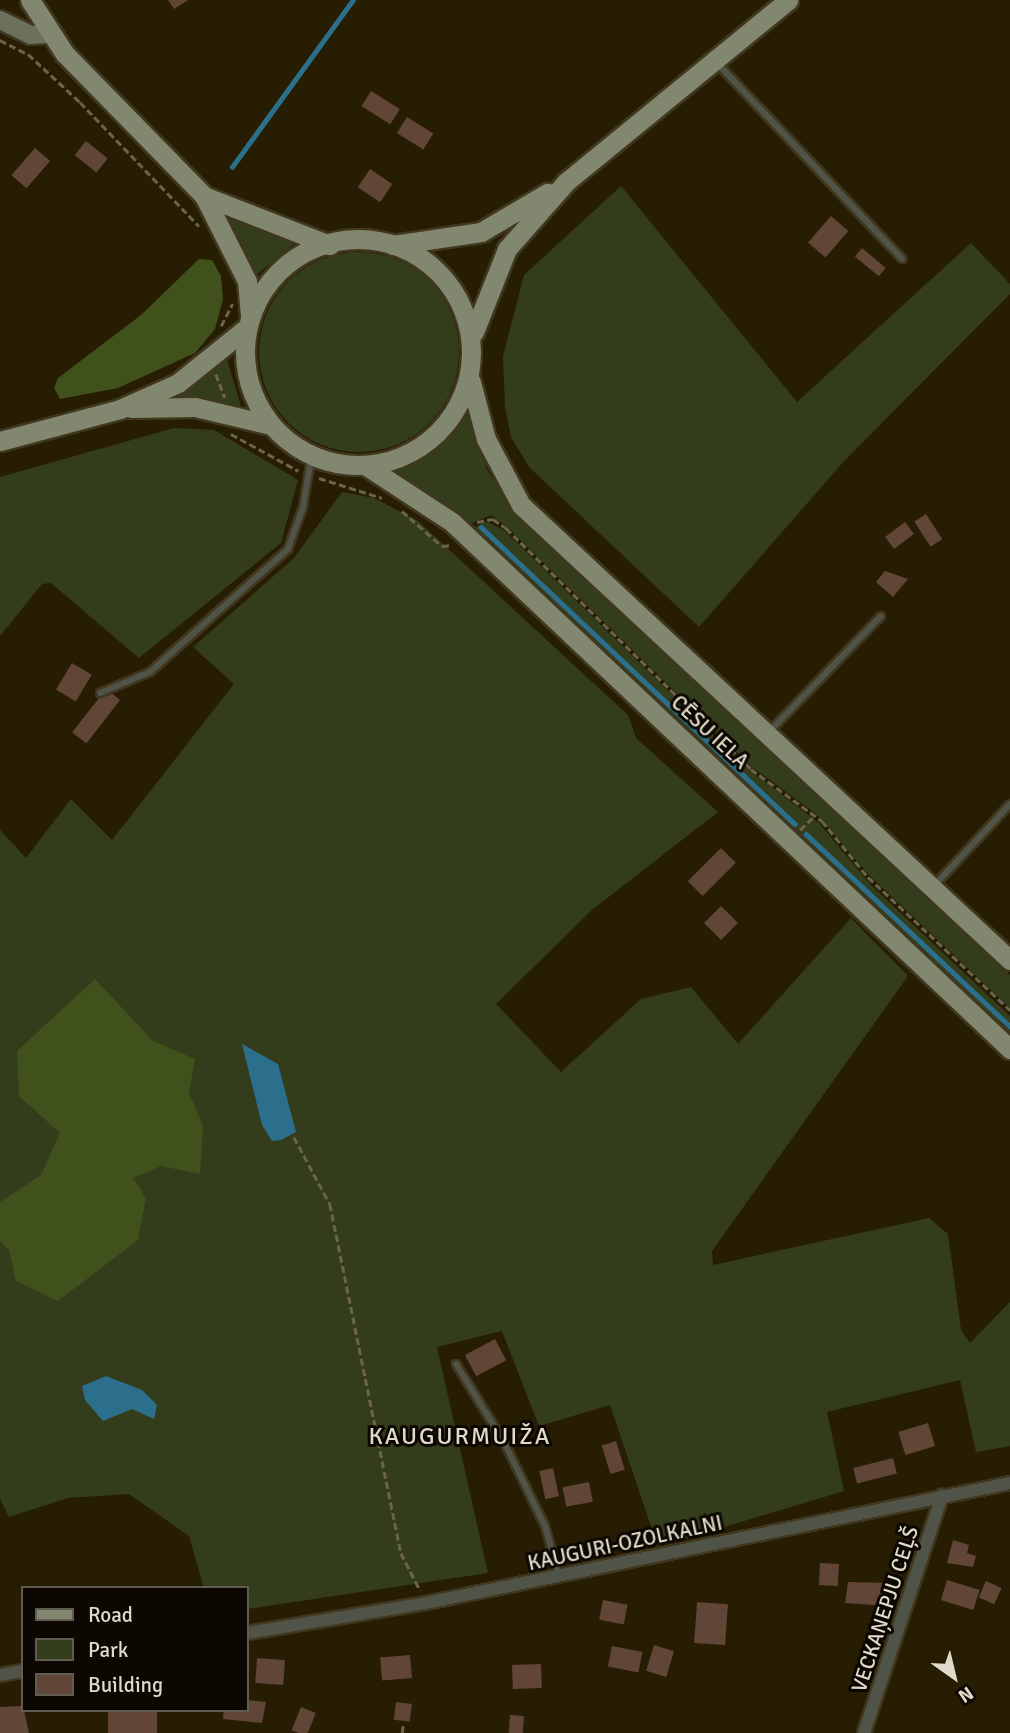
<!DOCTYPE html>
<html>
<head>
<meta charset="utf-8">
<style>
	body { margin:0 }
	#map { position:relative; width:1010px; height:1733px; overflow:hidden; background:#271d03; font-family:Signika,sans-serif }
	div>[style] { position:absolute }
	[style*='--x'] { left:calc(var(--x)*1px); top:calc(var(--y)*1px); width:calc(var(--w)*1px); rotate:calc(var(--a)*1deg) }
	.green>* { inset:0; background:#333d1c }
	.round { border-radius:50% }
	.forest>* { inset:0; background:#41511b }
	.water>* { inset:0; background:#2c6f8c }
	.stream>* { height:4.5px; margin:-2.25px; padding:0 2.25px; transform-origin:2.25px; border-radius:2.25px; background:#2c6f8c }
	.building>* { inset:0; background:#614537; transform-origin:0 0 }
	.path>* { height:2.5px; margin-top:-1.25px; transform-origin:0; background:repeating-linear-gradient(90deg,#6b634d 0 7px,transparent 0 10.5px) }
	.roads { filter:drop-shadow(2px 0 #41371f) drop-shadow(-2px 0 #41371f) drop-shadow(0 2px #41371f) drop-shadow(0 -2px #41371f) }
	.service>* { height:6px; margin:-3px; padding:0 3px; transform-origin:3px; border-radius:3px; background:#505347 }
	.minor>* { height:12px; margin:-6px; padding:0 6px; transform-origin:6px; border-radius:6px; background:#505347 }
	.secondary>* { height:18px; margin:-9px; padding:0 9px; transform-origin:9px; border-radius:9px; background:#6c715d }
	.primary>* { height:19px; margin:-9.5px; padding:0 9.5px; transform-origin:9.5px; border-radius:9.5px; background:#81886f }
	.primary>.ring { margin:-9.5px; padding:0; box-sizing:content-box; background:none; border:19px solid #81886f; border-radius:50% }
	span { translate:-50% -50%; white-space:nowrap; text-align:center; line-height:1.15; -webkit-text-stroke:6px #0c0801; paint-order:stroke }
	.street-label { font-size:21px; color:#dfdaca }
	.quarter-label { font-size:24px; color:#dfdaca; letter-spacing:2px }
	.legend { position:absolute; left:21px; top:1586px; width:228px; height:126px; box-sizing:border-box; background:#0c0801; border:2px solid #605c51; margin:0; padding:9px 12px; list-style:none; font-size:21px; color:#dfdaca }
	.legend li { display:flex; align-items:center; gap:14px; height:35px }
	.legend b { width:35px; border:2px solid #605c51 }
	.north { position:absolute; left:919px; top:1642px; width:70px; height:70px; -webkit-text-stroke:5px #0c0801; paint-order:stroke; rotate:146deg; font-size:19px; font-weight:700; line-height:28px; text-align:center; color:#dfdaca }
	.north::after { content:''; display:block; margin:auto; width:24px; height:32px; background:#dfdaca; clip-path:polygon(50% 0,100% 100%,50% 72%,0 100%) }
</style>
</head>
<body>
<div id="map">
	<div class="green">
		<div style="clip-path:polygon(621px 186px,797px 402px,971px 243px,1010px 284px,1010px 294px,845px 460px,699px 627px,529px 467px,511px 437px,505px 407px,503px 356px,524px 275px)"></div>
		<div style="clip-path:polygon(222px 213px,249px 226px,297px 241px,255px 276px)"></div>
		<div class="round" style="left:259px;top:252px;width:200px;height:200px"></div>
		<div style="clip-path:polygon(226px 356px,243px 413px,171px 397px,171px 393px)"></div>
		<div style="clip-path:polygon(471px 411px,487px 470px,509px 502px,1010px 975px,1010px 1008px,870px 876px,816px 814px,752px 767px,509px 529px,491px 515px,468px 525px,393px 471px,424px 458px)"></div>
		<div style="clip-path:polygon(174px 428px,214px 430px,298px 480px,281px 543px,139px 658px,51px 583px,42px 584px,0 636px,0 477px)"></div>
		<div style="clip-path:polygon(342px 492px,374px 498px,418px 521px,628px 715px,636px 738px,718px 812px,592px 910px,496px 1004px,561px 1072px,641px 999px,691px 987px,738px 1044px,851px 918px,908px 976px,712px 1251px,713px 1265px,929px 1218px,948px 1234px,961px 1330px,970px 1343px,1010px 1302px,1010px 1446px,976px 1452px,960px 1380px,827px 1412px,844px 1491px,658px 1547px,610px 1405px,539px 1426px,502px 1331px,437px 1347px,488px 1573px,247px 1609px,247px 1588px,204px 1588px,189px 1536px,129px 1494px,68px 1498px,9px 1517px,0 1499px,0 830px,26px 858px,71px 799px,112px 840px,234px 684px,193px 647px,294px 558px)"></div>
		<div style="clip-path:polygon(486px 521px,505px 531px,747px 768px,819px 823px,871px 885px,1010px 1016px,1010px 1035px,473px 529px)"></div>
	</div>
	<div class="forest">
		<div style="clip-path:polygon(199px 259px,212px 260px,221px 276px,223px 299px,215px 329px,195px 353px,118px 388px,60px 399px,54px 388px,58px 378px,141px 315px)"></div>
		<div style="clip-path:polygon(95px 979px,153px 1041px,195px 1059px,189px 1093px,203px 1126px,200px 1174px,161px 1166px,133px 1178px,146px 1198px,138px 1240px,58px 1301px,16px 1281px,9px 1250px,0 1241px,0 1202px,41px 1175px,60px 1133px,19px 1096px,17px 1051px)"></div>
	</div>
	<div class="water">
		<div style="clip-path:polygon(242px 1044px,278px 1064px,296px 1132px,281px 1140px,272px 1141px,262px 1125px)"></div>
		<div style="clip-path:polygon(106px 1376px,142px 1390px,157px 1405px,154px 1419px,132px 1409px,103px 1421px,85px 1400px,82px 1386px)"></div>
	</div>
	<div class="stream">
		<div style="--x:232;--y:167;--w:206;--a:-54.1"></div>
		<div style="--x:481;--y:527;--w:432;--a:43.4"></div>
		<div style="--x:806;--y:834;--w:280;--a:43.3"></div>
	</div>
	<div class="building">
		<div style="clip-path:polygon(168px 0,188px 0,174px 9px)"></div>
		<div style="left:371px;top:91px;width:34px;height:18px;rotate:32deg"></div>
		<div style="left:407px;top:117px;width:31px;height:19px;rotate:32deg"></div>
		<div style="left:86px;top:141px;width:28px;height:18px;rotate:39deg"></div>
		<div style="left:35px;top:148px;width:20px;height:36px;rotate:41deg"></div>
		<div style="left:370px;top:169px;width:27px;height:22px;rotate:34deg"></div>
		<div style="left:831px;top:216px;width:23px;height:35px;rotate:41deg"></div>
		<div style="left:862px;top:248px;width:31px;height:11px;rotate:40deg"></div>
		<div style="left:926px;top:514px;width:30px;height:14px;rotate:57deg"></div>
		<div style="left:905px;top:522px;width:15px;height:25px;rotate:53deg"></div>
		<div style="clip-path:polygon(885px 571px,908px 579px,893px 597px,876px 582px)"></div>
		<div style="left:72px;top:663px;width:23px;height:31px;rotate:31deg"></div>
		<div style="left:106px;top:689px;width:18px;height:55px;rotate:38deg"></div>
		<div style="left:721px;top:848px;width:21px;height:47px;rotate:45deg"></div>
		<div style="left:721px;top:906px;width:24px;height:24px;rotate:45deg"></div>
		<div style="left:495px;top:1339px;width:24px;height:34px;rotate:62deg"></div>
		<div style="left:928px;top:1423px;width:24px;height:31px;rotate:73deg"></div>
		<div style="left:616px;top:1441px;width:30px;height:15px;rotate:73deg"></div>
		<div style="left:893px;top:1458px;width:16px;height:41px;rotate:76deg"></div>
		<div style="left:553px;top:1468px;width:29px;height:14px;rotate:78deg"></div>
		<div style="left:589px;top:1482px;width:20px;height:27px;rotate:79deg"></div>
		<div style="clip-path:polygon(953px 1540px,969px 1545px,967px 1553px,976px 1556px,973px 1567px,947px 1563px)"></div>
		<div style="left:820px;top:1563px;width:19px;height:22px;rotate:3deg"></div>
		<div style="left:947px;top:1580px;width:34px;height:21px;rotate:17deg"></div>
		<div style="left:986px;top:1581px;width:17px;height:18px;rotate:24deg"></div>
		<div style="clip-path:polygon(848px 1582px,892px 1583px,889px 1606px,845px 1603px)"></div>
		<div style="left:603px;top:1600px;width:25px;height:20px;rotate:11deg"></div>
		<div style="left:697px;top:1602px;width:31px;height:41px;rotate:4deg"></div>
		<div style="left:654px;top:1645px;width:21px;height:27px;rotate:17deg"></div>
		<div style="left:612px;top:1646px;width:31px;height:21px;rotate:11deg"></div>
		<div style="left:410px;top:1655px;width:23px;height:30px;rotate:85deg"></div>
		<div style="left:257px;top:1658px;width:28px;height:25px;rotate:4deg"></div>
		<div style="left:541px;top:1664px;width:24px;height:29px;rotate:88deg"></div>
		<div style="clip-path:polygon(247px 1700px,266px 1702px,262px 1723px,223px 1719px,224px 1710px,247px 1710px)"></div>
		<div style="left:396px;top:1702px;width:16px;height:18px;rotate:7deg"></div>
		<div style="clip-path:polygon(23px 1706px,29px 1733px,0 1733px,0 1707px)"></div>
		<div style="left:301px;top:1707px;width:16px;height:25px;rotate:22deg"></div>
		<div style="left:108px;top:1710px;width:49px;height:23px"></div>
		<div style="left:510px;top:1715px;width:14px;height:18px;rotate:4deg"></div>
	</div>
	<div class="path">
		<div style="--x:0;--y:40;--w:31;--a:27"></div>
		<div style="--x:28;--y:54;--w:71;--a:42.7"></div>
		<div style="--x:80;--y:102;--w:172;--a:46.2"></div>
		<div style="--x:221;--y:326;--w:25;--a:-63"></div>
		<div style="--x:216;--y:374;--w:25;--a:69"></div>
		<div style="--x:231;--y:434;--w:77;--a:28.6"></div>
		<div style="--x:319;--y:478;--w:66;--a:17.6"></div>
		<div style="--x:402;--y:511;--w:53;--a:41.2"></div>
		<div style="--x:442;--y:546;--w:10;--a:-6"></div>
		<div style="--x:477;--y:522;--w:16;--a:-11"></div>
		<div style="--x:493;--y:519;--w:16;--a:35"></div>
		<div style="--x:506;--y:528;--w:344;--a:44.5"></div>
		<div style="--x:751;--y:769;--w:88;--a:36.2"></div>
		<div style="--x:822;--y:821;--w:72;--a:50.6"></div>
		<div style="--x:868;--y:877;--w:195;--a:43.1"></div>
		<div style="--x:800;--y:830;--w:21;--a:-45"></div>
		<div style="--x:294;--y:1137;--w:76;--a:61.8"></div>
		<div style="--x:330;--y:1204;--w:356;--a:78.5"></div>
		<div style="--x:401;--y:1553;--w:42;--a:62.8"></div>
		<div style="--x:402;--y:1733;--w:8;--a:-83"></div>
	</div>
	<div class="roads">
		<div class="service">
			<div style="--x:716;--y:62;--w:271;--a:46.6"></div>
			<div style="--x:100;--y:693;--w:54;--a:-22.8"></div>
			<div style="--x:150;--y:672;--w:185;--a:-41.7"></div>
			<div style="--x:288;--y:549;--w:45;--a:-70.3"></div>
			<div style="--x:303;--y:507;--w:55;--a:-80.5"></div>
			<div style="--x:769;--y:732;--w:161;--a:-46"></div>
			<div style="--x:933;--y:887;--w:113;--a:-47.1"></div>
			<div style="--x:456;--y:1364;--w:92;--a:58.4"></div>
			<div style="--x:504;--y:1442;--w:93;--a:64"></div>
			<div style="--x:545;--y:1526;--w:52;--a:74.4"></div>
		</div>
		<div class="minor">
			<div style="--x:247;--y:1633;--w:181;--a:-9.5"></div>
			<div style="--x:426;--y:1603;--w:596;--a:-11.61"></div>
			<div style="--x:0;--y:1675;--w:23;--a:-10"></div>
			<div style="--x:864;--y:1733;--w:250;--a:-71.8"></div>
		</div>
		<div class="secondary">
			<div style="--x:0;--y:20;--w:34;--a:26"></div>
			<div style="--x:31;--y:35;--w:17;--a:-3"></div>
		</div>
		<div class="primary">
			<div style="--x:30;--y:0;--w:64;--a:57.1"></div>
			<div style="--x:65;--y:54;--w:199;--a:45.6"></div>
			<div style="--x:204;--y:196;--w:95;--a:63.2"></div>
			<div style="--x:247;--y:281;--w:33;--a:85"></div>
			<div style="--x:204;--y:196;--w:135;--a:21.3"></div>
			<div class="ring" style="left:245px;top:239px;width:207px;height:207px"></div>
			<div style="--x:393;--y:245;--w:89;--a:-8.4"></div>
			<div style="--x:481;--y:232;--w:77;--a:-30.6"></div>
			<div style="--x:474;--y:332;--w:89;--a:-68.3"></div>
			<div style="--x:507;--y:249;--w:89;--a:-48.6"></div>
			<div style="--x:566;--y:182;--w:287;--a:-39.3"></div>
			<div style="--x:471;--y:382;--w:59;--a:75.3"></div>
			<div style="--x:486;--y:439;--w:75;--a:62.1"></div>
			<div style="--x:521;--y:505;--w:668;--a:42.94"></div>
			<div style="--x:131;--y:408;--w:64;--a:-0.9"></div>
			<div style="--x:195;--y:407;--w:78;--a:13.3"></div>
			<div style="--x:0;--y:441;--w:124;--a:-14.9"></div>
			<div style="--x:120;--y:409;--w:64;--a:-24.1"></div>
			<div style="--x:178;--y:383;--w:85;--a:-38.8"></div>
			<div style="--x:365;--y:465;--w:104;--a:33.2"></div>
			<div style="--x:452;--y:522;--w:768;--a:43.36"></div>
		</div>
	</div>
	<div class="street-label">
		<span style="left:710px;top:732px;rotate:43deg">CĒSU IELA</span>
		<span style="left:625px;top:1543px;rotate:-12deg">KAUGURI-OZOLKALNI</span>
		<span style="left:885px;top:1609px;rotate:-72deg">VECKAŅEPJU CEĻŠ</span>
	</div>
	<div class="quarter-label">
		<span style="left:460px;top:1437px">KAUGURMUIŽA</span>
	</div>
	<ul class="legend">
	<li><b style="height:9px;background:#81886f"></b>Road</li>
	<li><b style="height:19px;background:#333d1c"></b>Park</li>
	<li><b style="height:19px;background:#614537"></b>Building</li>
	</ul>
	<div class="north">N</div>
</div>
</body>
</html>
